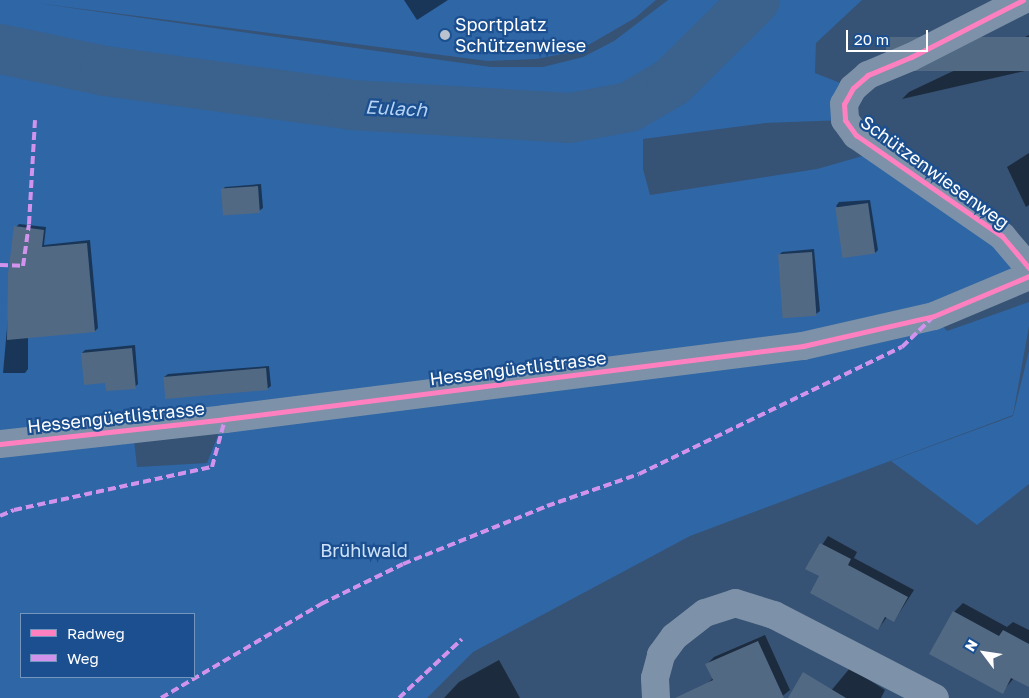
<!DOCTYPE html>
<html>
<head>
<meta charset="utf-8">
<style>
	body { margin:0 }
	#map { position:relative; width:1029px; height:698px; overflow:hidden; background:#365274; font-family:"Golos Text",sans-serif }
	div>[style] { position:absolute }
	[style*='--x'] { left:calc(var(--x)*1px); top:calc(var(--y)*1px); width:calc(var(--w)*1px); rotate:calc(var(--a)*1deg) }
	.green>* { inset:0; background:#2f66a5 }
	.shadow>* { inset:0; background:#0007 }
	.river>* { height:50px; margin:-25px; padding:0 25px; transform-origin:25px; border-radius:25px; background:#3b618d }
	.building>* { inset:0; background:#526984; transform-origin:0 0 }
	.minor>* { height:28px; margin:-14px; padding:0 14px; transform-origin:14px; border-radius:14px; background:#7d92a8 }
	.quiet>* { height:4px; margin-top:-2px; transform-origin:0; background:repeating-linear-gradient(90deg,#d193ec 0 8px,transparent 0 12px) }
	.cycleway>* { height:5px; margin:-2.5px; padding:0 2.5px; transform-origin:2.5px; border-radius:2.5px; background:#ff80c0 }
	.dots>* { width:14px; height:14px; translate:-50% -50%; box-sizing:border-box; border:2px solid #1b4f8f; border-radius:50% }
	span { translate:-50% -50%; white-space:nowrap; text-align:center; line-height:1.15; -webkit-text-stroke:4.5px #1b4f8f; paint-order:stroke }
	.poi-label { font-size:18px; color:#fff }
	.left { translate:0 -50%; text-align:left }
	.street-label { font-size:18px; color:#fff }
	.park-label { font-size:18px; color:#cfe3fa }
	.water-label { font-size:19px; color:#b5d3f5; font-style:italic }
	.legend { position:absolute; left:20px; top:613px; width:175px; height:65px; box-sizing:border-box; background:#1b4f8f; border:1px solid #7695bc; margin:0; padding:6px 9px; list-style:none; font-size:15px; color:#fff }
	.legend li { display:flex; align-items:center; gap:10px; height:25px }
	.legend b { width:25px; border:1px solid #7695bc }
	.north { position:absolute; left:959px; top:628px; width:50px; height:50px; -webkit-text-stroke:4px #1b4f8f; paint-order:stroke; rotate:301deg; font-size:14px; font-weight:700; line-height:20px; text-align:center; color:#fff }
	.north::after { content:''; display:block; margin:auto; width:18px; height:22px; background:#fff; clip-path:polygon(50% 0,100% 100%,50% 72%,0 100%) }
	.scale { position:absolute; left:846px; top:30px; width:82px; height:22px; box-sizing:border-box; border:2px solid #fff; border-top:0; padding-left:6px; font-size:15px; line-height:18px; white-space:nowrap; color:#fff; -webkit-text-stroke:4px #1b4f8f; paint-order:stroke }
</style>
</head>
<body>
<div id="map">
	<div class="green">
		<div style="clip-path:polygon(evenodd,0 0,656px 0,635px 18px,578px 51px,536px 59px,488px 61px,36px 3px,491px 67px,543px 67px,583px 57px,614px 41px,668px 0,862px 0,816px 43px,815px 73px,853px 88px,845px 120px,765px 123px,643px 139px,643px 169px,650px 195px,817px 169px,880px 151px,940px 193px,1012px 263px,1011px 271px,934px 316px,947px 331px,1029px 302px,1029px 326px,1013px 415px,690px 536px,473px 652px,427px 698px,0 698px,0 451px,134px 439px,137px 467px,207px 463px,224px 420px,0 444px,0 0,21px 614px,194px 614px,194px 677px,21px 677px,21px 614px)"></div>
		<div style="clip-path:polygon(1029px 351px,1029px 484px,977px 525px,891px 461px,1013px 416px)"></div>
	</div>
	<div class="shadow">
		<div style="clip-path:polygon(404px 0,448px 0,417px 20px)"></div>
		<div style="clip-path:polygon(1029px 35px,1029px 70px,902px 99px,909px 92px)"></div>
		<div style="clip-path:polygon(1029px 153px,1029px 205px,1026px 207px,1007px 167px)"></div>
		<div style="clip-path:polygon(261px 184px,263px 208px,259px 211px,222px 190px,225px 187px)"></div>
		<div style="clip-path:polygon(870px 200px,878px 250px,875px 253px,836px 206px,839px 202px)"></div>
		<div style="clip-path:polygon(19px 224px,46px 227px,44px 245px,90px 240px,98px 328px,95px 331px,28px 337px,28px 369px,25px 373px,3px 373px,16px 227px)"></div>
		<div style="clip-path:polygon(814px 249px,820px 311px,816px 314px,779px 255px,782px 252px)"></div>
		<div style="clip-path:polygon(135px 345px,138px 384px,135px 387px,106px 382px,82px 353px,85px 350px)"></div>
		<div style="clip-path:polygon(269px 366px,271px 386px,267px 389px,164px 377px,168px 374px)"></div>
		<div style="clip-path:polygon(828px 536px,857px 552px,854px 558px,914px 590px,894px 621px,887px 617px,878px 629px,821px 576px,807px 568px)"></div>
		<div style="clip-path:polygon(963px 603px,1007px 627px,1013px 622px,1029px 630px,1029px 686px,1014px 678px,1002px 692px,954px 612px)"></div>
		<div style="clip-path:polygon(765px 635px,790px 690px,780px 698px,714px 698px,707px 684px,713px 678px,707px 664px,714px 657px)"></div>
		<div style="clip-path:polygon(499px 660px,520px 698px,444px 698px,459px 682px)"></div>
		<div style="clip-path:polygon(850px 668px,885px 690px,881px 698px,825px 698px)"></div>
	</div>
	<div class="river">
		<div style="--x:0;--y:49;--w:107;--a:11.8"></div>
		<div style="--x:105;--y:71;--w:249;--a:7.8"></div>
		<div style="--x:352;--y:105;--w:218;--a:3.4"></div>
		<div style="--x:570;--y:118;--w:60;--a:-10.6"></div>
		<div style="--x:629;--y:107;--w:50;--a:-30.2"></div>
		<div style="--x:672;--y:82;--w:117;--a:-44.7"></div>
	</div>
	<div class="building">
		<div style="left:1029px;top:37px;width:34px;height:143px;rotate:90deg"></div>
		<div style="left:258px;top:186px;width:27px;height:37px;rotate:86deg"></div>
		<div style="left:868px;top:203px;width:51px;height:33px;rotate:82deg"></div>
		<div style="clip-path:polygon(14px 226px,44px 230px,42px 247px,87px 243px,95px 332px,7px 340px,8px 274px)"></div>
		<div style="left:812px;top:252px;width:64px;height:34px;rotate:86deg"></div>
		<div style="clip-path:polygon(132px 348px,136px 389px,106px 391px,105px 383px,84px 385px,81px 353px)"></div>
		<div style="left:266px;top:368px;width:22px;height:103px;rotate:85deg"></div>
		<div style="clip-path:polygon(820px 543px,851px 559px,848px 565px,908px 597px,894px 622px,885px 617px,878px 630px,810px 593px,819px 576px,805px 569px)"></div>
		<div style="clip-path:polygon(953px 611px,999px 636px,1003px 630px,1029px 644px,1029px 687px,1011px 678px,1003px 694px,929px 654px)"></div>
		<div style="clip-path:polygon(758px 641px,784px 698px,675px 698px,713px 680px,705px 664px)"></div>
		<div style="clip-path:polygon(803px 672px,846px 698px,788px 698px)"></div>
	</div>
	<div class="minor">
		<div style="--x:1023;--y:0;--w:126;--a:153"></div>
		<div style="--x:911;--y:57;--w:47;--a:157.3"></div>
		<div style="--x:868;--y:75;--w:20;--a:139"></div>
		<div style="--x:853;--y:88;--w:18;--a:119"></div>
		<div style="--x:844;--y:104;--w:16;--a:86"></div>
		<div style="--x:845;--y:120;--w:19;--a:54"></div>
		<div style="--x:856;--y:135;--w:178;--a:34.7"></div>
		<div style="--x:1002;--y:236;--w:42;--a:49.8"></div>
		<div style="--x:0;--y:444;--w:226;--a:-6.3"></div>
		<div style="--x:225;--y:419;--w:583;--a:-7.2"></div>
		<div style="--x:803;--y:346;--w:134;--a:-12.9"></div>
		<div style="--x:934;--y:316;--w:103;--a:-22.8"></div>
		<div style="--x:656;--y:698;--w:20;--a:-93"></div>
		<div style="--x:655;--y:678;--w:24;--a:-75"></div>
		<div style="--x:661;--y:655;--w:22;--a:-54"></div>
		<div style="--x:674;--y:637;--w:39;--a:-38"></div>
		<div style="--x:705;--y:613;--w:32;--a:-18"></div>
		<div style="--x:735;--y:603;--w:41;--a:17.1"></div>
		<div style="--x:774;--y:615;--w:181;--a:27.3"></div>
	</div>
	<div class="quiet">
		<div style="--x:0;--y:265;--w:23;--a:2"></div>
		<div style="--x:23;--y:266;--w:42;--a:-81.9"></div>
		<div style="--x:29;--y:224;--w:104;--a:-86.7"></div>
		<div style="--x:0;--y:516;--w:15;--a:-23"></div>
		<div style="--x:14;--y:510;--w:203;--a:-12.3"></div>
		<div style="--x:212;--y:467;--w:50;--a:-74.8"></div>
		<div style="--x:161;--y:698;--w:186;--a:-30.4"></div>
		<div style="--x:321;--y:604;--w:91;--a:-26"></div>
		<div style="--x:403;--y:564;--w:155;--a:-21.9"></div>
		<div style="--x:547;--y:506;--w:97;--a:-19.2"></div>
		<div style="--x:639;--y:474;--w:292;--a:-25.8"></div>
		<div style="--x:902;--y:347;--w:43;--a:-44.1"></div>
		<div style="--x:399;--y:698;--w:86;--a:-43.1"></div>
	</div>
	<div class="cycleway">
		<div style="--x:1023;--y:0;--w:126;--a:153"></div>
		<div style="--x:911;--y:57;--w:47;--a:157.3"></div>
		<div style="--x:868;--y:75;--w:20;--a:139"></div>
		<div style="--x:853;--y:88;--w:18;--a:119"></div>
		<div style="--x:844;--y:104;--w:16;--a:86"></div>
		<div style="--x:845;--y:120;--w:19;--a:54"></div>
		<div style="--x:856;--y:135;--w:178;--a:34.7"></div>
		<div style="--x:1002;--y:236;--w:42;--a:49.8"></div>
		<div style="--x:0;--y:444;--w:226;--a:-6.3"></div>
		<div style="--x:225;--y:419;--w:583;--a:-7.2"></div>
		<div style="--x:803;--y:346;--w:134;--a:-12.9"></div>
		<div style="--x:934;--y:316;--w:103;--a:-22.8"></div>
	</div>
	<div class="dots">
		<div style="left:445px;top:35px;background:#b9c2ce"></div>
	</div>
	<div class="poi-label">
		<span class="left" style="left:455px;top:35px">Sportplatz<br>Schützenwiese</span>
	</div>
	<div class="street-label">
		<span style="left:935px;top:172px;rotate:36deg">Schützenwiesenweg</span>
		<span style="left:518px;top:368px;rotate:-7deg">Hessengüetlistrasse</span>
		<span style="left:116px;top:417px;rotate:-6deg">Hessengüetlistrasse</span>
	</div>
	<div class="park-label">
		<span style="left:364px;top:550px">Brühlwald</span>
	</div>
	<div class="water-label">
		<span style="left:396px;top:108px;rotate:3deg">Eulach</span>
	</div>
	<ul class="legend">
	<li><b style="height:6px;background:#ff80c0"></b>Radweg</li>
	<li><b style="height:6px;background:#d193ec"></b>Weg</li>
	</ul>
	<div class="north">N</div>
	<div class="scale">20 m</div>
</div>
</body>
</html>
